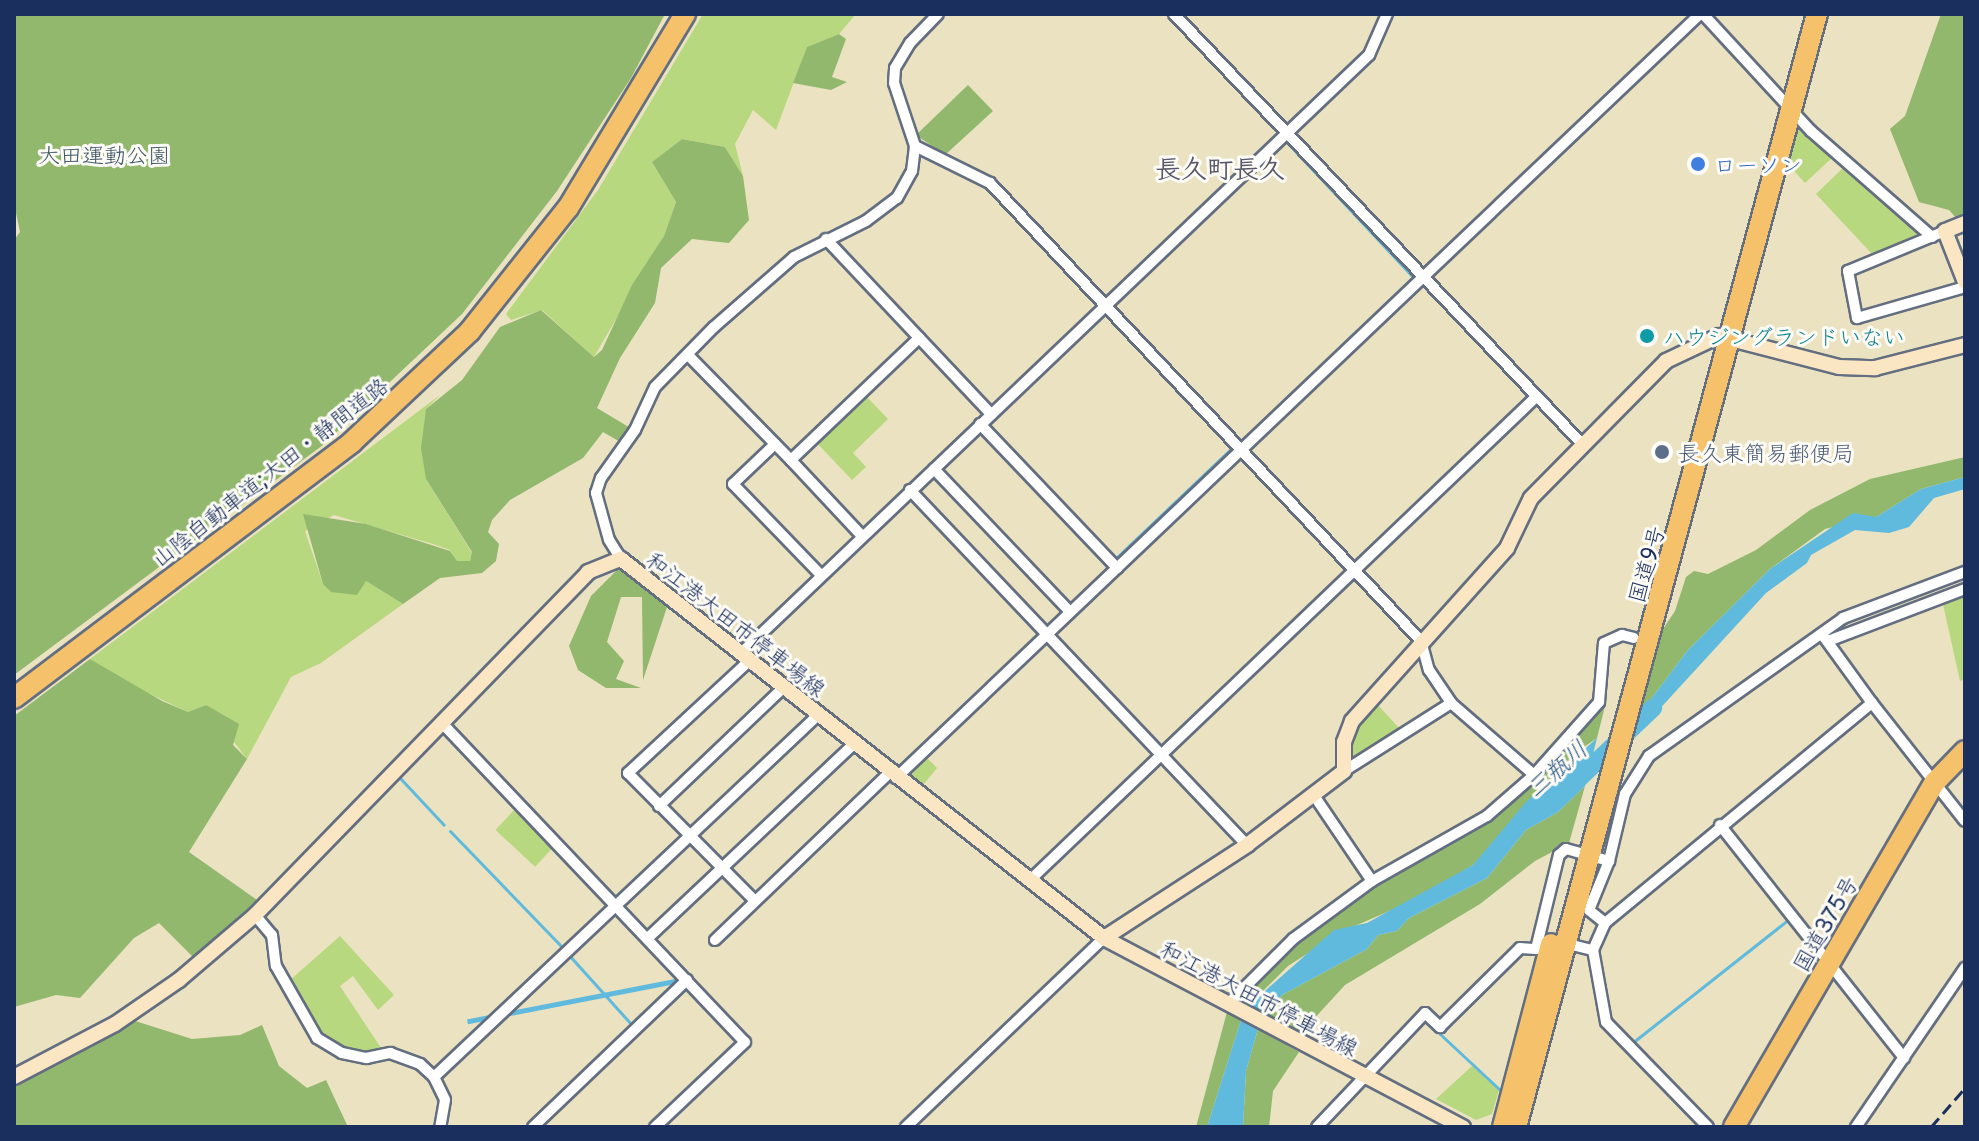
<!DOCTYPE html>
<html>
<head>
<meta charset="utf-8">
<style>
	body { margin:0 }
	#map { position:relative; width:1979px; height:1141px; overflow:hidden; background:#eae2c0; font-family:"Playpen Sans","Klee One",sans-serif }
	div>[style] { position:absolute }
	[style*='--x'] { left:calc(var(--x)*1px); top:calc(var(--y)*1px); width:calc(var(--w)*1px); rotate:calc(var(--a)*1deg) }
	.green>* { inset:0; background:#b8d87f; transform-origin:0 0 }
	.forest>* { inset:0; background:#92b86e }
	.water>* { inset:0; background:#5fbadd; transform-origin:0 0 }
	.stream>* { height:3px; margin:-1.5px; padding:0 1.5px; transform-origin:1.5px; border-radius:1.5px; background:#5fbadd }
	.river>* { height:18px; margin:-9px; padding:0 9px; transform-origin:9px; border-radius:9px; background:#5fbadd }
	.roads { filter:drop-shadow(2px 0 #636e80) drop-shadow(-2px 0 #636e80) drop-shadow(0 2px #636e80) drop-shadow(0 -2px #636e80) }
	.street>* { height:10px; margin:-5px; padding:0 5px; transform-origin:5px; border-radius:5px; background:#fff }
	.secondary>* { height:14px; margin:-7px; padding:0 7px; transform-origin:7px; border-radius:7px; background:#fbe6c4 }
	.highway>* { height:20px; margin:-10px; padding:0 10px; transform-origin:10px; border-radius:10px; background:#f5c16b }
	.rail>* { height:3px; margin-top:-1.5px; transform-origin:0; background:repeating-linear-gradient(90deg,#1b2f5e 0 12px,transparent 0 18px) }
	.dots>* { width:22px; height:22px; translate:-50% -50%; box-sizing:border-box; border:4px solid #fdfcf7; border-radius:50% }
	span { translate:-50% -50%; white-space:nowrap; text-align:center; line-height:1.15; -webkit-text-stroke:6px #fdfcf7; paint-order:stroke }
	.park-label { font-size:22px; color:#425966 }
	.shop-label { font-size:22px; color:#366cbe }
	.left { translate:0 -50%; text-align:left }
	.culture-label { font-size:22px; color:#0d838f }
	.service-label { font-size:22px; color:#4e5e75 }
	.street-label { font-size:22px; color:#1b2f5e }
	.water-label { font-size:24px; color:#2f5984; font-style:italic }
	.quarter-label { font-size:26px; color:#59586a; font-weight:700 }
	.frame { position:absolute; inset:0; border:16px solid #1b2f5e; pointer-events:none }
</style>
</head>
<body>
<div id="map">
	<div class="green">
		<div style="clip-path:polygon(703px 14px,856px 14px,839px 34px,807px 47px,776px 130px,753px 110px,735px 144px,743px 176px,725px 147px,682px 139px,652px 162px,676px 202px,664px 236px,594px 357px,542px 310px,511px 320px,506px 314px,598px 190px)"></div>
		<div style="clip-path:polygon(1799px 124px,1834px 156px,1805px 183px,1788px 164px)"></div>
		<div style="clip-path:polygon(1845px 166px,1923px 232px,1872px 254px,1816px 194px)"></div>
		<div style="clip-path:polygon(440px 395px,426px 409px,426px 479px,472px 553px,470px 561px,457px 562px,450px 550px,433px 544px,334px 515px,305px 531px,323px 584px,366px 581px,403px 604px,321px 663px,291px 677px,247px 759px,206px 705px,188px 712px,118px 679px,90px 659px)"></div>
		<div style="clip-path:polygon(865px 395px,888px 419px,853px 453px,866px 467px,852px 480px,816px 442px)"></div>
		<div style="clip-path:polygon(1965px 592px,1965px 679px,1960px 681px,1942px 600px)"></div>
		<div style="clip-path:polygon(1376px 703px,1400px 729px,1348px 763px,1351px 731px)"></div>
		<div style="clip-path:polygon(925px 756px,937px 768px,919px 790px,911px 776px)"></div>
		<div style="left:516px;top:808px;width:54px;height:30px;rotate:43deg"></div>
		<div style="clip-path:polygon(340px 936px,394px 995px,378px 1010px,353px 976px,340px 986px,383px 1051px,360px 1052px,324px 1042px,289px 981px)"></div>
		<div style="clip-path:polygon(1472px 1066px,1499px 1090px,1492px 1114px,1476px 1120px,1436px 1099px)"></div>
	</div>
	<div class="forest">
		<div style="clip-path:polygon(14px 14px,665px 14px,631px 78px,557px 191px,462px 314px,323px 445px,14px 675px,14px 240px,20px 232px,14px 203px)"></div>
		<div style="clip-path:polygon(1941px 14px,1965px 14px,1965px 216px,1957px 219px,1949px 210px,1919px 202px,1890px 129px,1905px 116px)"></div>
		<div style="clip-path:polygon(839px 34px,846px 39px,832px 77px,847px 82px,831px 90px,793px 83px,807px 47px)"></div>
		<div style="clip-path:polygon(968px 85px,993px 111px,945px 155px,916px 135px)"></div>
		<div style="clip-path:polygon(682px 139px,725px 147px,743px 176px,749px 220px,729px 243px,692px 239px,661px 268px,655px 303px,620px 358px,597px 408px,632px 429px,622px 443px,603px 432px,583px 458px,510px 500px,492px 520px,488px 532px,499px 544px,496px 561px,482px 573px,440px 578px,403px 604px,366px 581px,357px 595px,331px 592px,323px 584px,303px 514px,366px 524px,450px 551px,457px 561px,470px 561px,472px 552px,426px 479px,421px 448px,426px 409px,462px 380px,500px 327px,541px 310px,594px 357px,602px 350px,632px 285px,664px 236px,676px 202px,652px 162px)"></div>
		<div style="clip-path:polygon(1965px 457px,1965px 477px,1921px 489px,1876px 517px,1825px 529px,1770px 569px,1688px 650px,1639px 715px,1659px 635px,1675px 611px,1686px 577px,1694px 571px,1708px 574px,1756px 550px,1810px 510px,1870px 479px)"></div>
		<div style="clip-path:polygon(621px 566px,668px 604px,643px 680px,642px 597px,621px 597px,607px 642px,624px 661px,616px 679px,641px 688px,606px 688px,578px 670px,569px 646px,591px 596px)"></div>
		<div style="clip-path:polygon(90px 659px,162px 701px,188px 712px,206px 705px,239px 724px,233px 745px,247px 759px,189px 852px,260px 902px,195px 959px,159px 923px,134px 938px,80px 998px,56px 995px,14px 1007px,14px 716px)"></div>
		<div style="clip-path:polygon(1606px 702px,1597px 738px,1581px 749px,1473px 865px,1417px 899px,1341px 932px,1288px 966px,1248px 1006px,1238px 1000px,1305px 933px,1358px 894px,1512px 801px)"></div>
		<div style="clip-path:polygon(1585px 786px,1569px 843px,1535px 861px,1480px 904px,1345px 985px,1300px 1034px,1268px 1016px,1282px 995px,1367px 949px,1378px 935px,1397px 931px,1409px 918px,1487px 878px,1526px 830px,1558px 812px)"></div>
		<div style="clip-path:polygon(1227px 1012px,1241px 1020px,1207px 1127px,1196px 1127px)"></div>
		<div style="clip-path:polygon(132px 1020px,192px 1039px,240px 1035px,262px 1025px,279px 1066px,307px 1088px,326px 1080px,348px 1127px,14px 1127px,14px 1082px)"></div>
		<div style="clip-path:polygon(1258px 1029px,1299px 1052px,1273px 1091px,1269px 1127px,1243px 1127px,1246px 1071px)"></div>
	</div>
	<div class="water">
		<div style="clip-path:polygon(1965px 477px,1965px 489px,1934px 498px,1909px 527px,1889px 533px,1855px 530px,1811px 555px,1807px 563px,1766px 593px,1632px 739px,1639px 715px,1688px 650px,1770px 569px,1853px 513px,1876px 517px,1921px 489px)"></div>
		<div style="clip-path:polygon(1597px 738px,1585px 786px,1558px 812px,1526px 830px,1487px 878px,1409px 918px,1397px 931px,1378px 935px,1367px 949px,1282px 995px,1268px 1016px,1248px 1006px,1334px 930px,1367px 923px,1473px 865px,1526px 802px)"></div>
		<div style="clip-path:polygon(886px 781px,761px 905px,758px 903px)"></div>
		<div style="left:680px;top:978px;width:5px;height:217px;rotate:79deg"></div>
		<div style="clip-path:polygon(1241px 1020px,1258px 1029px,1246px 1071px,1243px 1127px,1207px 1127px)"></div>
	</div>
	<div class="stream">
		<div style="--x:1242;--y:441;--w:237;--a:-43.8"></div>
		<div style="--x:1413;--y:277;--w:187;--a:-133.1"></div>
		<div style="--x:1117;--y:557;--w:157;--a:-43.5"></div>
		<div style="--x:400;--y:778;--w:64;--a:46.9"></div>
		<div style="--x:450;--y:831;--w:164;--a:46"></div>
		<div style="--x:568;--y:954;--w:96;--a:48"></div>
		<div style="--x:1440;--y:1034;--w:81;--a:43"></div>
		<div style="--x:1632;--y:1043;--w:199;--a:-38.3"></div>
	</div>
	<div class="river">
		<div style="--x:1570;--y:787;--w:115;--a:-43.6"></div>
	</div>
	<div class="roads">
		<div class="street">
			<div style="--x:1174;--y:14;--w:594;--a:46.5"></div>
			<div style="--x:1703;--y:14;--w:159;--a:47.3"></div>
			<div style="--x:1811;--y:131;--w:161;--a:41.2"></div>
			<div style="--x:915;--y:146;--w:84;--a:26.3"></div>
			<div style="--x:990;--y:183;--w:629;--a:46.74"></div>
			<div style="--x:1421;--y:641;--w:30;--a:75"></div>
			<div style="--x:1429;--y:670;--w:40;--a:56"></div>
			<div style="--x:1451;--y:703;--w:110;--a:40.9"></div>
			<div style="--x:1534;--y:775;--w:98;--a:-48.3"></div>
			<div style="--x:1599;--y:702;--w:59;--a:-85.2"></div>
			<div style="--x:1604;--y:643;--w:20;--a:-24"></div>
			<div style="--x:1622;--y:635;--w:12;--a:14"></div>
			<div style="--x:1945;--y:231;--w:105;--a:157.6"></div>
			<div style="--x:1848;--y:271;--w:48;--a:79.2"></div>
			<div style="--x:1857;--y:318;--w:112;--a:-16"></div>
			<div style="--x:826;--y:239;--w:241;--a:46.7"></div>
			<div style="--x:688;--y:355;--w:147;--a:45.6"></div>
			<div style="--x:980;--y:424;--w:199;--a:46.4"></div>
			<div style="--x:775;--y:444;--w:58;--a:136.4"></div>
			<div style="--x:733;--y:484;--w:127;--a:46"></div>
			<div style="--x:934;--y:469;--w:197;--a:46.4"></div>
			<div style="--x:910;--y:490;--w:489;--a:46.5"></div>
			<div style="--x:862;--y:536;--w:104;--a:-133.1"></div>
			<div style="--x:791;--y:460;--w:177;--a:-43.6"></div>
			<div style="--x:621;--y:559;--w:22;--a:-122"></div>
			<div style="--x:609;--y:540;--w:49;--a:-105.5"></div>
			<div style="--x:596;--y:493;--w:16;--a:-72"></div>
			<div style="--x:601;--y:478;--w:59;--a:-54.7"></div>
			<div style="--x:635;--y:430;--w:47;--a:-65.1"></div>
			<div style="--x:655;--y:387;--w:84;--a:-45.5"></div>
			<div style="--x:714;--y:327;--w:106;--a:-41.2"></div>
			<div style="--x:794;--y:257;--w:80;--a:-26.6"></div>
			<div style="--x:866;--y:221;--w:39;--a:-37"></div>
			<div style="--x:897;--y:198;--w:31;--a:-61"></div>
			<div style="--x:912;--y:171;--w:25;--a:-83"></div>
			<div style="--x:915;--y:146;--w:66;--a:-108.4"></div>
			<div style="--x:894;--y:83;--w:15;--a:-86"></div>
			<div style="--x:895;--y:68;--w:29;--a:-59"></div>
			<div style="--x:910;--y:43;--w:40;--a:-46"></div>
			<div style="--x:1824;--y:637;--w:82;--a:54"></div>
			<div style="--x:1828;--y:641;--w:147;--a:-20.8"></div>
			<div style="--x:740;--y:654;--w:869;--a:-43.6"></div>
			<div style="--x:1369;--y:55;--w:45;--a:-66.3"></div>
			<div style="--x:749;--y:661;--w:165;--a:137.2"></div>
			<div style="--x:628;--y:773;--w:180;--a:45.2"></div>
			<div style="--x:441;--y:722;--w:441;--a:46.5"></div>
			<div style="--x:745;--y:1042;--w:124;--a:136.6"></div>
			<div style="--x:1344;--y:771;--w:127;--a:-32.4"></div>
			<div style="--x:896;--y:778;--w:1109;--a:-43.54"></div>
			<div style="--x:1313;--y:794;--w:105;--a:55.9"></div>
			<div style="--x:659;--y:806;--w:171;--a:-43.6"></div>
			<div style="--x:1720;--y:825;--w:297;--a:51.7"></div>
			<div style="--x:1029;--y:881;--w:702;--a:-43.67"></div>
			<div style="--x:255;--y:915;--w:26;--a:50"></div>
			<div style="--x:272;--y:935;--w:31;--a:83"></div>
			<div style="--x:276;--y:966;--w:83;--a:60.3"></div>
			<div style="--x:317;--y:1038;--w:29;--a:31"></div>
			<div style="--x:342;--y:1053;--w:25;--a:12"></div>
			<div style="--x:366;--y:1058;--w:25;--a:-12"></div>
			<div style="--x:390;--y:1053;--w:32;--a:20"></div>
			<div style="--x:420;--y:1064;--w:19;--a:43"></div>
			<div style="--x:434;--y:1077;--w:25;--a:64"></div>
			<div style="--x:445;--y:1100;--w:27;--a:100"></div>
			<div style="--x:1605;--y:923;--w:21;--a:-141"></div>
			<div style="--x:1589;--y:910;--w:53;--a:-67.8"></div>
			<div style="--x:1609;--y:861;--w:69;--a:-76.6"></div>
			<div style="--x:1625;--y:794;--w:45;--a:-57.7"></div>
			<div style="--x:1649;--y:756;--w:238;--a:-35.4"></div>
			<div style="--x:1843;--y:618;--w:130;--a:-20.7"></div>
			<div style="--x:650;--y:936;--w:282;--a:-43.3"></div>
			<div style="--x:715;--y:940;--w:243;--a:-43.8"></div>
			<div style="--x:1564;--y:943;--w:30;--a:14"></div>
			<div style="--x:1228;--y:1004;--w:92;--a:-45"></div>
			<div style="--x:1293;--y:939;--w:98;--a:-36.3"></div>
			<div style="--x:1372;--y:881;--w:132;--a:-29.5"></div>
			<div style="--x:1487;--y:816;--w:62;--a:-41.1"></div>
			<div style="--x:434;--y:1077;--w:528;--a:-43.31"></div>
			<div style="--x:533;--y:1127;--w:213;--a:-43.7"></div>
			<div style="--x:906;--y:1127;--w:274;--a:-43.7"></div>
			<div style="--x:1317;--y:1127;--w:157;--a:-46.5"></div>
			<div style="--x:1425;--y:1013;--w:21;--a:43"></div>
			<div style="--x:1440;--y:1027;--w:112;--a:-44.6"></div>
			<div style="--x:1520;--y:948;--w:16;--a:4"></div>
			<div style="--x:1536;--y:949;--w:97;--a:-76.3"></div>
			<div style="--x:1559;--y:855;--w:9;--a:-41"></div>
			<div style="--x:1566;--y:849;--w:45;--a:15.6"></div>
			<div style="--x:1708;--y:1127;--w:146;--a:-134.2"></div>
			<div style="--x:1606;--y:1022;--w:73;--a:-100.2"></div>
			<div style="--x:1593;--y:950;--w:30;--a:-66"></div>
			<div style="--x:1605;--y:923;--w:346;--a:-39.5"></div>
			<div style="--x:1872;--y:703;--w:150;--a:51.8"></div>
			<div style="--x:1856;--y:1127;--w:193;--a:-55.6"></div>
		</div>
		<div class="secondary">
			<div style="--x:1965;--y:223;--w:22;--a:158"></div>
			<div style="--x:1945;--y:231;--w:55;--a:68.6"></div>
			<div style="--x:1104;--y:938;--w:171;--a:-33"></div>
			<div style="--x:1247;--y:845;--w:122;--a:-37.3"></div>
			<div style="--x:1344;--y:771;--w:29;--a:-90"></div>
			<div style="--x:1344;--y:742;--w:22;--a:-69"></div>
			<div style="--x:1352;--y:721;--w:232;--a:-48.1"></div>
			<div style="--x:1507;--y:548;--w:55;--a:-64.4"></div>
			<div style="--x:1531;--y:498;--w:192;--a:-45.4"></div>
			<div style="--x:1666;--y:361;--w:59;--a:-25.3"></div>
			<div style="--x:1719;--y:336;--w:124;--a:14.5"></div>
			<div style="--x:1839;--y:367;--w:36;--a:2"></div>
			<div style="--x:1875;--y:368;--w:93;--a:-14.3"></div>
			<div style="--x:14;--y:1077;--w:114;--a:-27.7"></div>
			<div style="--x:115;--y:1024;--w:78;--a:-34.5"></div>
			<div style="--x:179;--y:980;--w:100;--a:-40.5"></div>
			<div style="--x:255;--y:915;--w:478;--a:-45.8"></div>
			<div style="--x:588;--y:572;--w:35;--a:-22"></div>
			<div style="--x:621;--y:559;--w:614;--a:38.12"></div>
			<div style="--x:1104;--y:938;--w:406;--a:27.8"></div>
		</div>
		<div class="highway">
			<div style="--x:14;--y:698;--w:424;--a:-37.1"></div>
			<div style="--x:352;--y:442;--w:162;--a:-43.2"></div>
			<div style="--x:470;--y:331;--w:157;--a:-51.5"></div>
			<div style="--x:568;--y:208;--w:227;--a:-58.9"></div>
			<div style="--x:1503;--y:1127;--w:189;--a:-75.3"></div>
			<div style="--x:1516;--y:1127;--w:1153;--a:-74.87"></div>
			<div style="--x:1734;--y:1127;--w:399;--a:-59.8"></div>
			<div style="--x:1935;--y:782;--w:43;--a:-45.9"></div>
		</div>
	</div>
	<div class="rail">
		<div style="--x:1931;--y:1127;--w:52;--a:-48.9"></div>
	</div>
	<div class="dots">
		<div style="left:1698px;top:164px;background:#3f7fe0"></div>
		<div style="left:1647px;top:336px;background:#0f9aa8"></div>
		<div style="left:1662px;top:452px;background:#5c6f8a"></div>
	</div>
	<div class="park-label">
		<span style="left:104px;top:154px">大田運動公園</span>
	</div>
	<div class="shop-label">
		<span class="left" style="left:1714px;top:164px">ローソン</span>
	</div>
	<div class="culture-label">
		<span class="left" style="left:1663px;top:336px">ハウジングランドいない</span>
	</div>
	<div class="service-label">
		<span class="left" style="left:1678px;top:452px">長久東簡易郵便局</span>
	</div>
	<div class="street-label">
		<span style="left:269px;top:471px;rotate:-38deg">山陰自動車道;大田・静間道路</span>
		<span style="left:1645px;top:564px;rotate:-74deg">国道9号</span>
		<span style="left:737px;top:623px;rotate:38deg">和江港大田市停車場線</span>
		<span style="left:1824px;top:923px;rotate:-60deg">国道375号</span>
		<span style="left:1260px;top:997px;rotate:28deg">和江港大田市停車場線</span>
	</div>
	<div class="water-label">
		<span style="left:1556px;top:768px;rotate:-41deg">三瓶川</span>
	</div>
	<div class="quarter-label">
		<span style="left:1220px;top:168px">長久町長久</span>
	</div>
	<div class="frame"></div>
</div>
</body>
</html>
